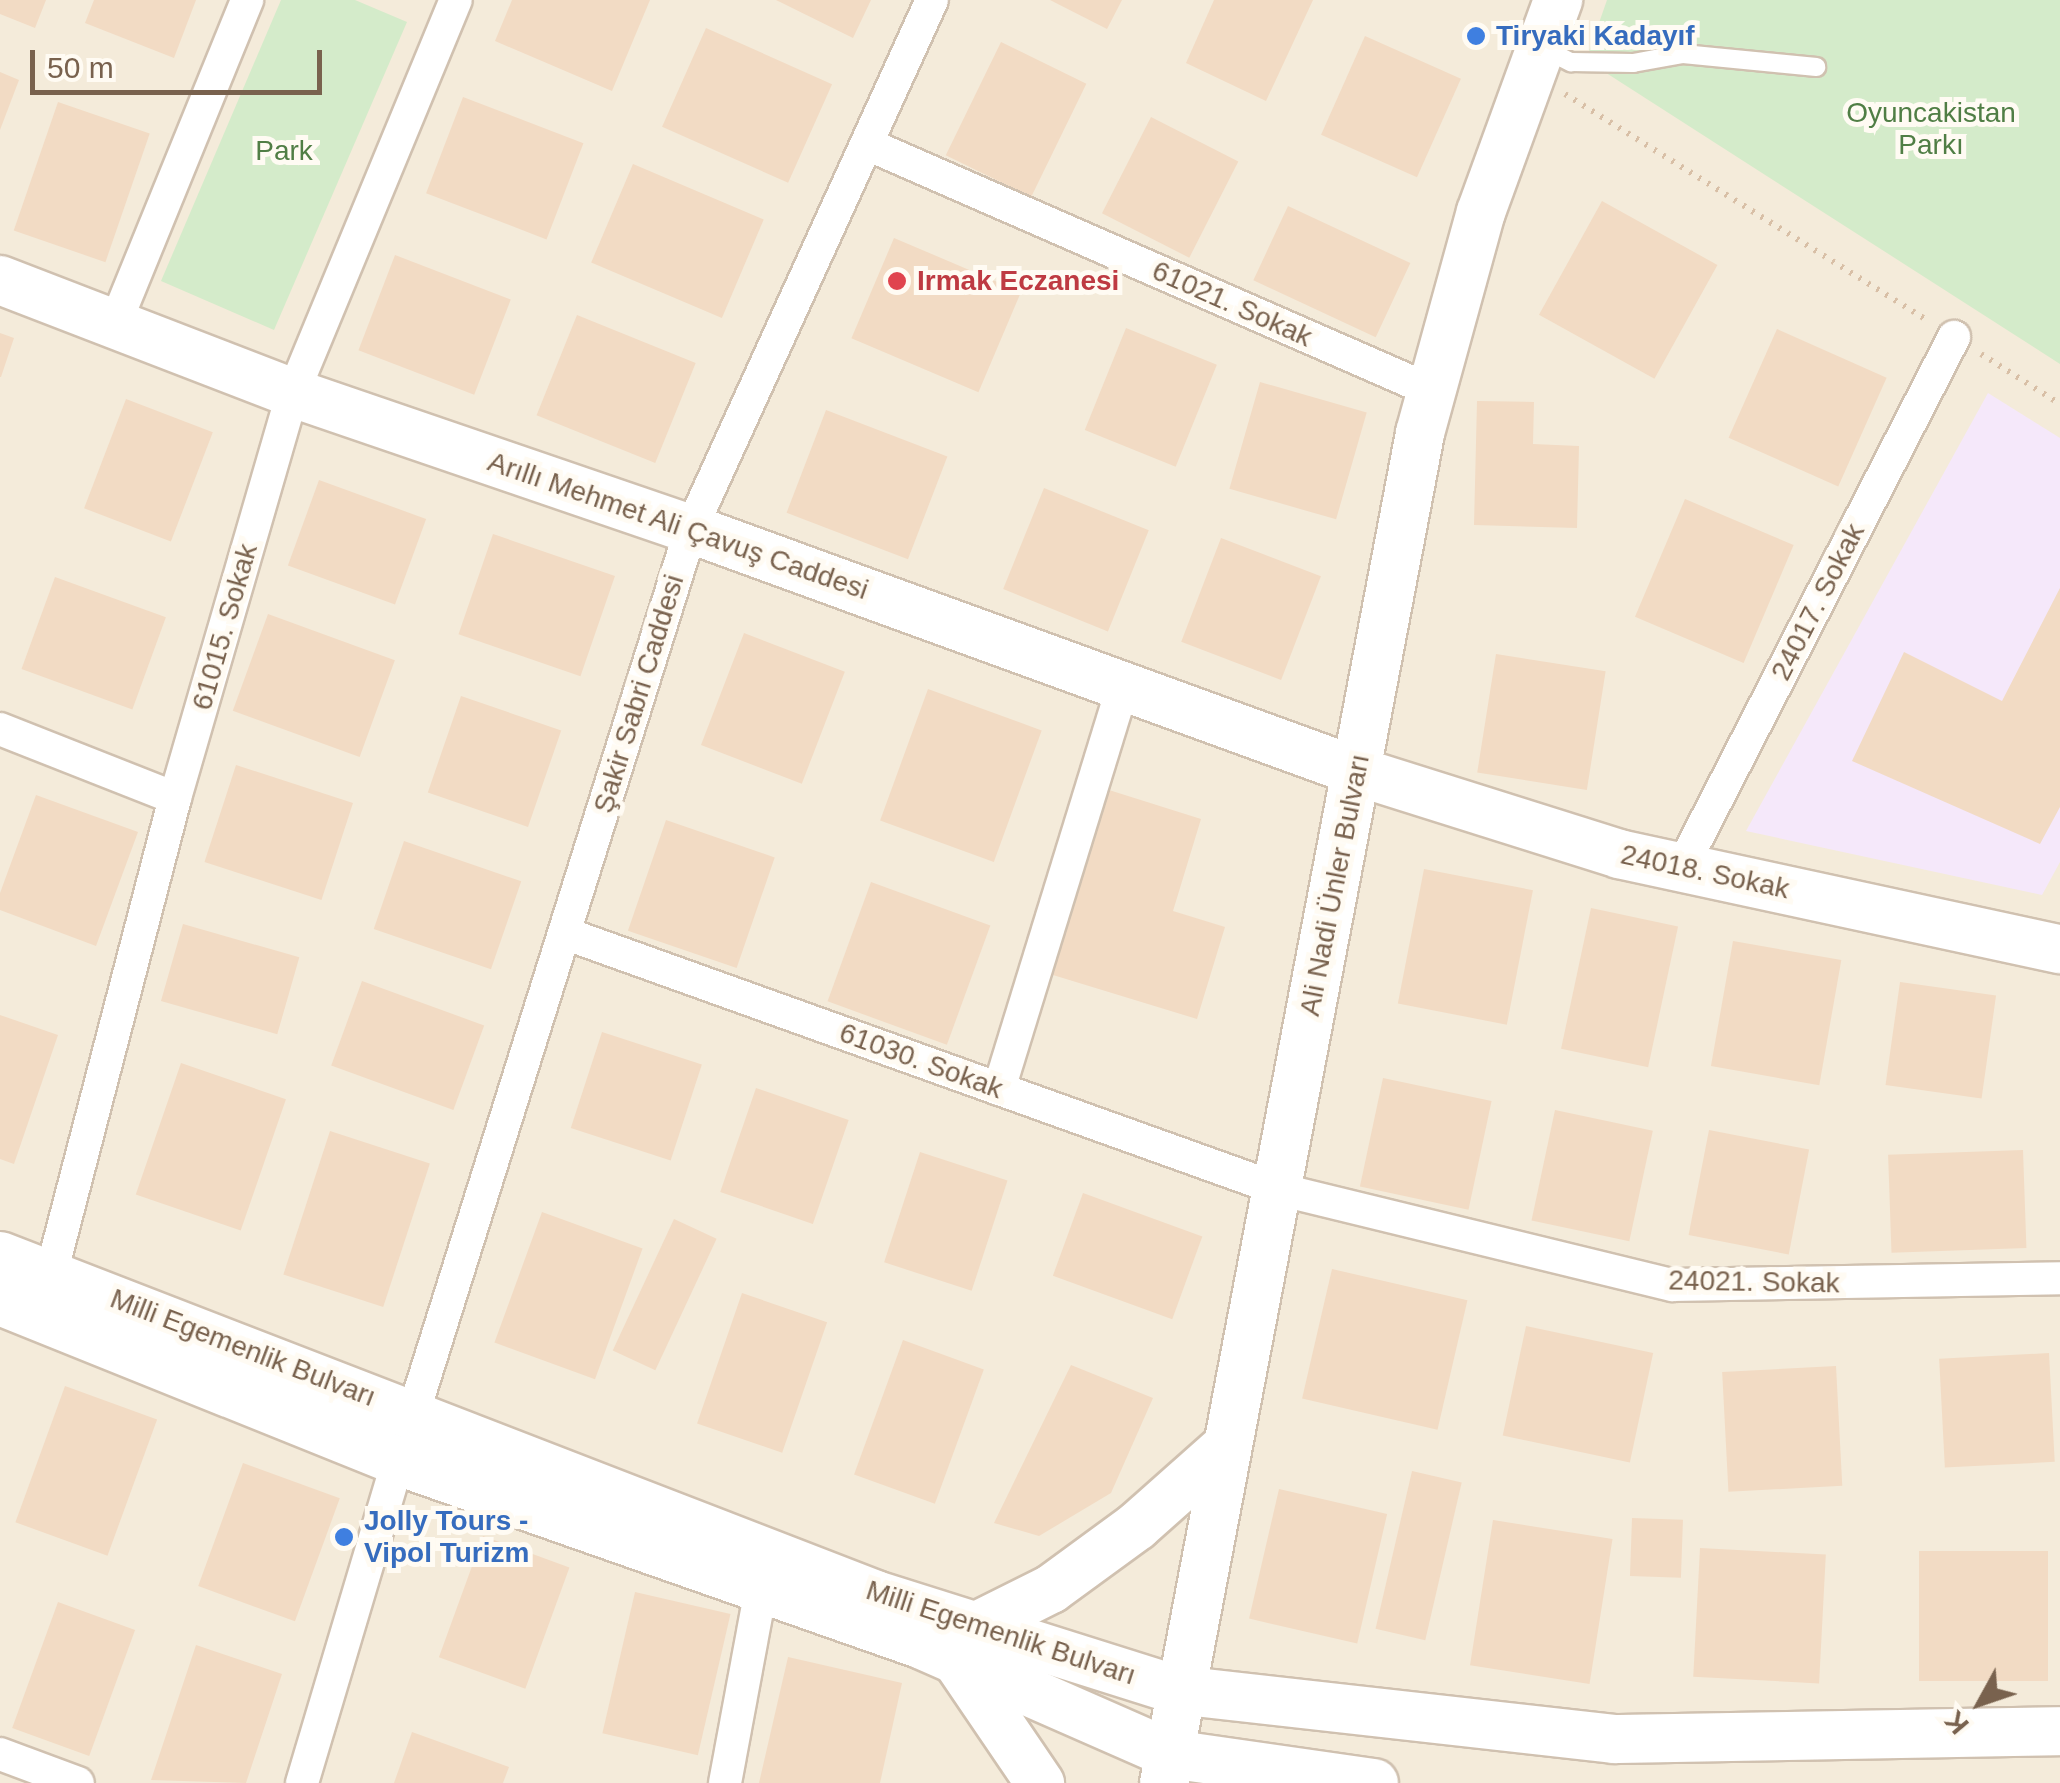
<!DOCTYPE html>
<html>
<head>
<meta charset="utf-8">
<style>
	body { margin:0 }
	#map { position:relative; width:2060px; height:1783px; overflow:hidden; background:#fdf8ec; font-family:Arial,sans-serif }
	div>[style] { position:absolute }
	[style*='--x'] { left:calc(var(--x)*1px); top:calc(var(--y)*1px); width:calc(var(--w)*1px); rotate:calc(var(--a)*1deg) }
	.residential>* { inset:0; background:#f4ebda; transform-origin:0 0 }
	.education>* { inset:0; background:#f5e8fa }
	.green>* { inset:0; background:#d4ebca }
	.building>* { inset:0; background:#f2dbc4; transform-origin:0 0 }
	.path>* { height:6px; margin-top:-3px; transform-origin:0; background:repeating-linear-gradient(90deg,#d8bfa6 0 2.5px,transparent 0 10.5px) }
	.roads { filter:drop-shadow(2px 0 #d0c1b0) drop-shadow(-2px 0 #d0c1b0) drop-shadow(0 2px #d0c1b0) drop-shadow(0 -2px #d0c1b0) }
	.lane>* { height:18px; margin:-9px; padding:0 9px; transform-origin:9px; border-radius:9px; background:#fff }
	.street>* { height:32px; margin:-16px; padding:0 16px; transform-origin:16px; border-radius:16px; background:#fff }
	.secondary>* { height:48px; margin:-24px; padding:0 24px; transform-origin:24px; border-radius:24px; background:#fff }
	.dots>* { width:28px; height:28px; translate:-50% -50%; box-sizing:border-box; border:5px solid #fffbf3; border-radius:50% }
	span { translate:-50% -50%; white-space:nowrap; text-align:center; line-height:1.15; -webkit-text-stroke:10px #fffbf3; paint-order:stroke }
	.shop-label { font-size:28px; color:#366cbe; font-weight:700 }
	.left { translate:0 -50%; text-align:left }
	.park-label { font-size:28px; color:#507e45 }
	.health-label { font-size:28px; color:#be3a42; font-weight:700 }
	.street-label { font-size:28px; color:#79624e }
	.north { position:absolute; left:1930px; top:1653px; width:100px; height:100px; -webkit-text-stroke:8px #fffbf3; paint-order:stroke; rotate:230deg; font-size:28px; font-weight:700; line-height:40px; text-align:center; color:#79624e }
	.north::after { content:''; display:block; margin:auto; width:35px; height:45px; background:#79624e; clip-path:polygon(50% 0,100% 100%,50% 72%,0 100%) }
	.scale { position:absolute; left:30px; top:50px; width:292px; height:45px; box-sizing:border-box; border:5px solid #79624e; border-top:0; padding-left:12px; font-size:30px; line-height:35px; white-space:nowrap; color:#79624e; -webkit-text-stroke:8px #fffbf3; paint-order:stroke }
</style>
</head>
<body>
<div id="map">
	<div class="residential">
		<div style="left:0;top:0;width:2060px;height:1783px"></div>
	</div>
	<div class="education">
		<div style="clip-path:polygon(1988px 393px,2060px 438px,2060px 862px,2042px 895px,1746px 831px)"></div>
	</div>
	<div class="green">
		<div style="clip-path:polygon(281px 0,355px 0,407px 22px,274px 330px,161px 281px)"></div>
		<div style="clip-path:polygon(1607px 0,2060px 0,2060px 364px,1586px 60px)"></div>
	</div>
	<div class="building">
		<div style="clip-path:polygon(0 0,46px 0,35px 28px,0 14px)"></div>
		<div style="clip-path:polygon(94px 0,196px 0,174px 58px,85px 23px)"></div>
		<div style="clip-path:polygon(512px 0,650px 0,612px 91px,495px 41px)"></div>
		<div style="clip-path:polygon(776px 0,871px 0,853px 38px)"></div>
		<div style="clip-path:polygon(1050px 0,1122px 0,1107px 29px)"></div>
		<div style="clip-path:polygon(1214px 0,1313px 0,1266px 101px,1186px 63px)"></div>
		<div style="left:706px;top:28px;width:138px;height:108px;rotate:24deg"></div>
		<div style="left:1365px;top:36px;width:105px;height:108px;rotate:24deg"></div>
		<div style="left:1001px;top:42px;width:95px;height:126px;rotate:26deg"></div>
		<div style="clip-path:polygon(0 72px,19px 80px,0 130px)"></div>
		<div style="left:463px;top:97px;width:129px;height:103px;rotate:21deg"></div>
		<div style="left:58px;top:102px;width:97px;height:136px;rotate:19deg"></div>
		<div style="left:1151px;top:117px;width:98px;height:108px;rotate:27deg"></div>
		<div style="left:633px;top:164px;width:142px;height:107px;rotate:23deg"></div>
		<div style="left:1602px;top:201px;width:132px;height:130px;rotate:29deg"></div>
		<div style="left:1288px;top:206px;width:135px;height:82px;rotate:25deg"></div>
		<div style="left:894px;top:238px;width:138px;height:109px;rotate:23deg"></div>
		<div style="left:395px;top:255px;width:124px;height:102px;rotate:21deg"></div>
		<div style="left:577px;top:315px;width:128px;height:108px;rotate:22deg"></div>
		<div style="left:1126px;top:328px;width:98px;height:110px;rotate:22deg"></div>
		<div style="left:1777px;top:329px;width:120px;height:119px;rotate:24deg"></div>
		<div style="clip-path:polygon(0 333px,14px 338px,1px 377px,0 377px)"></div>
		<div style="left:1260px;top:382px;width:111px;height:111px;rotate:16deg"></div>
		<div style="left:126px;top:399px;width:93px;height:117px;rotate:21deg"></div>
		<div style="clip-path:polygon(1477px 401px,1534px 402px,1533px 444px,1579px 446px,1577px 528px,1474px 525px)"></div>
		<div style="left:826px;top:410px;width:130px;height:110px;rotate:21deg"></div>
		<div style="left:319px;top:480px;width:114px;height:91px;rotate:20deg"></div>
		<div style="left:1044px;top:488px;width:113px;height:109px;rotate:22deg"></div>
		<div style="left:1685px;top:499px;width:118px;height:128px;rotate:23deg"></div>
		<div style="left:493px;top:534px;width:129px;height:106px;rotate:19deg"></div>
		<div style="left:1221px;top:538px;width:107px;height:111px;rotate:21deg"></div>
		<div style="left:55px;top:577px;width:118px;height:98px;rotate:20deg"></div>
		<div style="clip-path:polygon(2060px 588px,2060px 807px,2040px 844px,1852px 761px,1904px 652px,2002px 701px)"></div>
		<div style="left:268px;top:614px;width:135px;height:103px;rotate:20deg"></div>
		<div style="left:744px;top:633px;width:108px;height:120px;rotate:21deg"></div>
		<div style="left:1496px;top:654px;width:111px;height:120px;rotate:9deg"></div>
		<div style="left:928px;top:689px;width:121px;height:140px;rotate:20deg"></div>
		<div style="left:461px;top:696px;width:106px;height:102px;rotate:19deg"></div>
		<div style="left:236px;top:765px;width:123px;height:102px;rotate:18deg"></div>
		<div style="clip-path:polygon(1109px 790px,1201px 819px,1173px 911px,1225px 927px,1197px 1019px,1053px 975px)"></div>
		<div style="clip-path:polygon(36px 795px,138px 832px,96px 946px,0 910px,0 893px)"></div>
		<div style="left:666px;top:820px;width:115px;height:117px;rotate:19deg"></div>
		<div style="left:404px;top:841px;width:124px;height:93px;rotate:19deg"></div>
		<div style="left:1424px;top:869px;width:111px;height:137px;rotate:11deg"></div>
		<div style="left:871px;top:882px;width:127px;height:127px;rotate:20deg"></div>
		<div style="left:1591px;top:908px;width:89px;height:144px;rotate:12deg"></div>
		<div style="left:183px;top:924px;width:121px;height:80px;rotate:16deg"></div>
		<div style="left:1733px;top:941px;width:110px;height:127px;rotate:10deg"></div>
		<div style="left:362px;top:981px;width:130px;height:90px;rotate:20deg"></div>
		<div style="left:1900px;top:982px;width:97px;height:104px;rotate:8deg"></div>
		<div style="clip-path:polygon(0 1015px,58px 1035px,14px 1164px,0 1159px)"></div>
		<div style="left:602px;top:1032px;width:105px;height:101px;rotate:18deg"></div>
		<div style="left:181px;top:1063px;width:111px;height:139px;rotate:19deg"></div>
		<div style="left:1383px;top:1078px;width:111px;height:111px;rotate:12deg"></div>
		<div style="left:756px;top:1088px;width:98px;height:110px;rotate:19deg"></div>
		<div style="left:1555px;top:1110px;width:100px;height:113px;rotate:12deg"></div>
		<div style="left:1709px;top:1130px;width:102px;height:107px;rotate:11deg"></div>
		<div style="left:330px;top:1131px;width:105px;height:151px;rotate:18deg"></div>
		<div style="left:2023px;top:1150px;width:98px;height:135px;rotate:88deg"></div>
		<div style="left:920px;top:1152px;width:92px;height:116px;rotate:18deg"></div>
		<div style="left:1083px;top:1193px;width:127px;height:88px;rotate:20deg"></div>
		<div style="left:542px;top:1212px;width:107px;height:139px;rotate:20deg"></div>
		<div style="left:674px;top:1219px;width:47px;height:145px;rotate:25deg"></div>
		<div style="left:1332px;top:1269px;width:139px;height:133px;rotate:13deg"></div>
		<div style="left:742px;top:1293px;width:90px;height:138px;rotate:19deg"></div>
		<div style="left:1526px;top:1326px;width:130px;height:112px;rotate:12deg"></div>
		<div style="left:903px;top:1340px;width:86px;height:143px;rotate:20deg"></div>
		<div style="left:2049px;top:1353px;width:109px;height:110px;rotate:87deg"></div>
		<div style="clip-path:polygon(1071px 1365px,1153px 1398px,1111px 1493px,1039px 1536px,994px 1523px)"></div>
		<div style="left:1836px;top:1366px;width:120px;height:114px;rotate:87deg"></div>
		<div style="left:65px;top:1386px;width:98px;height:145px;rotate:20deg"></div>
		<div style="left:243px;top:1463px;width:103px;height:131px;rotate:20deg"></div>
		<div style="left:1412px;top:1471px;width:51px;height:162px;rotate:13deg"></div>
		<div style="left:1279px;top:1489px;width:111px;height:133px;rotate:13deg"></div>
		<div style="left:1632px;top:1518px;width:51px;height:58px;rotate:2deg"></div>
		<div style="left:1493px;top:1520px;width:121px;height:147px;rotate:9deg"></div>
		<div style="left:483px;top:1536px;width:92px;height:129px;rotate:20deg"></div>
		<div style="left:1700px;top:1548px;width:126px;height:129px;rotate:3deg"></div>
		<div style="left:1919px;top:1551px;width:129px;height:130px"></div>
		<div style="left:635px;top:1592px;width:98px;height:145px;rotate:13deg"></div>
		<div style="left:58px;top:1602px;width:82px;height:134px;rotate:20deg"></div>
		<div style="clip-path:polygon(196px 1645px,282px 1674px,246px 1783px,151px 1780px)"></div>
		<div style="clip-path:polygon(788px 1657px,902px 1683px,880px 1783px,759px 1783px)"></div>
		<div style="clip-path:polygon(412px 1732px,509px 1767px,503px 1783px,394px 1783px)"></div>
	</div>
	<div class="path">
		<div style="--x:1565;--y:94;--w:428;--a:32"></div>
		<div style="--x:1981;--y:354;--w:93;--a:32.3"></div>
	</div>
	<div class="roads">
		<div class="lane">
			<div style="--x:1541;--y:47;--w:34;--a:27"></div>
			<div style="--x:1571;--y:62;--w:62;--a:0.9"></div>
			<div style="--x:1633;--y:63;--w:51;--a:-10.2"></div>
			<div style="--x:1683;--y:54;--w:134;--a:5.6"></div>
		</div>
		<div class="street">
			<div style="--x:867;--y:144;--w:617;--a:23.61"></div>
			<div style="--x:115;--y:324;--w:350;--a:-67.8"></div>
			<div style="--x:0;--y:729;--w:188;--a:21.5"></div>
			<div style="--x:1682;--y:867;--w:596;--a:-62.83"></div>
			<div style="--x:564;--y:933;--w:759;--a:19.72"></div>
			<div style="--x:1278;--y:1189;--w:406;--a:13.7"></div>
			<div style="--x:1673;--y:1285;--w:387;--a:-1"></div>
			<div style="--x:999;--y:1089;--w:422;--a:-72.9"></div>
			<div style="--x:51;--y:1274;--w:492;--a:-75.4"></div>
			<div style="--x:175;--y:798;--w:422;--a:-73.8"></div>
			<div style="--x:293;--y:393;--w:425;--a:-67.5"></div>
			<div style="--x:413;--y:1414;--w:928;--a:-72.56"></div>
			<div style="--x:691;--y:529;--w:581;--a:-65.51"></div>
			<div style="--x:0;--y:1754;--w:83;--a:20.4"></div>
			<div style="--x:302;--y:1783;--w:336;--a:-73.4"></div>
			<div style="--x:725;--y:1783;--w:197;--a:-79.5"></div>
		</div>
		<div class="secondary">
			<div style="--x:0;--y:280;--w:314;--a:21.1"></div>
			<div style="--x:293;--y:393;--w:421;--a:18.9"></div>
			<div style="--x:691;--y:529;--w:708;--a:20"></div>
			<div style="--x:1356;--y:771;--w:276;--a:17.5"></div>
			<div style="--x:1619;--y:854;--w:451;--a:12.2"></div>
			<div style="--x:0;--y:1256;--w:939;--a:21.16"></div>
			<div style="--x:876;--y:1595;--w:317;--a:17.5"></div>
			<div style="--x:1178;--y:1690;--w:439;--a:6.4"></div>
			<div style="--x:1614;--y:1739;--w:446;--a:-1"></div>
			<div style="--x:0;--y:1301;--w:429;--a:21.9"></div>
			<div style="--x:398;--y:1461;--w:553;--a:19.32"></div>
			<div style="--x:920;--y:1644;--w:273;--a:23.7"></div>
			<div style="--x:1170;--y:1754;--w:206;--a:8.1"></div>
			<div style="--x:977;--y:1626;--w:83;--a:-26.6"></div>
			<div style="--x:1051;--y:1589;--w:107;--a:-36.2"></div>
			<div style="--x:1137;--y:1526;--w:120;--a:-41.6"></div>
			<div style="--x:957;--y:1661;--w:148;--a:55.8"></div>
			<div style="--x:1164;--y:1783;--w:1374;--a:-79.26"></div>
			<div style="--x:1420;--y:433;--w:229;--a:-74.6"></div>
			<div style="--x:1481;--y:212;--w:226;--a:-70"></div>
		</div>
	</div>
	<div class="dots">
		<div style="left:1476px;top:36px;background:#3f7fe0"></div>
		<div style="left:897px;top:281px;background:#e0444e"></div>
		<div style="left:344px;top:1537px;background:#3f7fe0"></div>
	</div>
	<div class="shop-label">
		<span class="left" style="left:1496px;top:36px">Tiryaki Kadayıf</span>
		<span class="left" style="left:364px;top:1537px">Jolly Tours -<br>Vipol Turizm</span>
	</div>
	<div class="park-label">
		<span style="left:1931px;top:129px">Oyuncakistan<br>Parkı</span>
		<span style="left:284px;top:151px">Park</span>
	</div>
	<div class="health-label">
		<span class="left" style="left:917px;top:281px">Irmak Eczanesi</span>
	</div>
	<div class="street-label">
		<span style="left:1232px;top:304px;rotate:24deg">61021. Sokak</span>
		<span style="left:678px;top:526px;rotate:19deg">Arıllı Mehmet Ali Çavuş Caddesi</span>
		<span style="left:1818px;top:602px;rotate:-63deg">24017. Sokak</span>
		<span style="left:225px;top:627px;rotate:-74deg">61015. Sokak</span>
		<span style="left:639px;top:694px;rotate:-73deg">Şakir Sabri Caddesi</span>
		<span style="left:1705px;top:872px;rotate:12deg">24018. Sokak</span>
		<span style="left:1335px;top:885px;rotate:-79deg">Ali Nadi Ünler Bulvarı</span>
		<span style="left:921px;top:1061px;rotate:20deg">61030. Sokak</span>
		<span style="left:1754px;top:1282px;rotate:1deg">24021. Sokak</span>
		<span style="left:243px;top:1348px;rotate:21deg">Milli Egemenlik Bulvarı</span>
		<span style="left:1001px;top:1633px;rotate:18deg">Milli Egemenlik Bulvarı</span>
	</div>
	<div class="north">K</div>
	<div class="scale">50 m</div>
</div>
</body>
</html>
